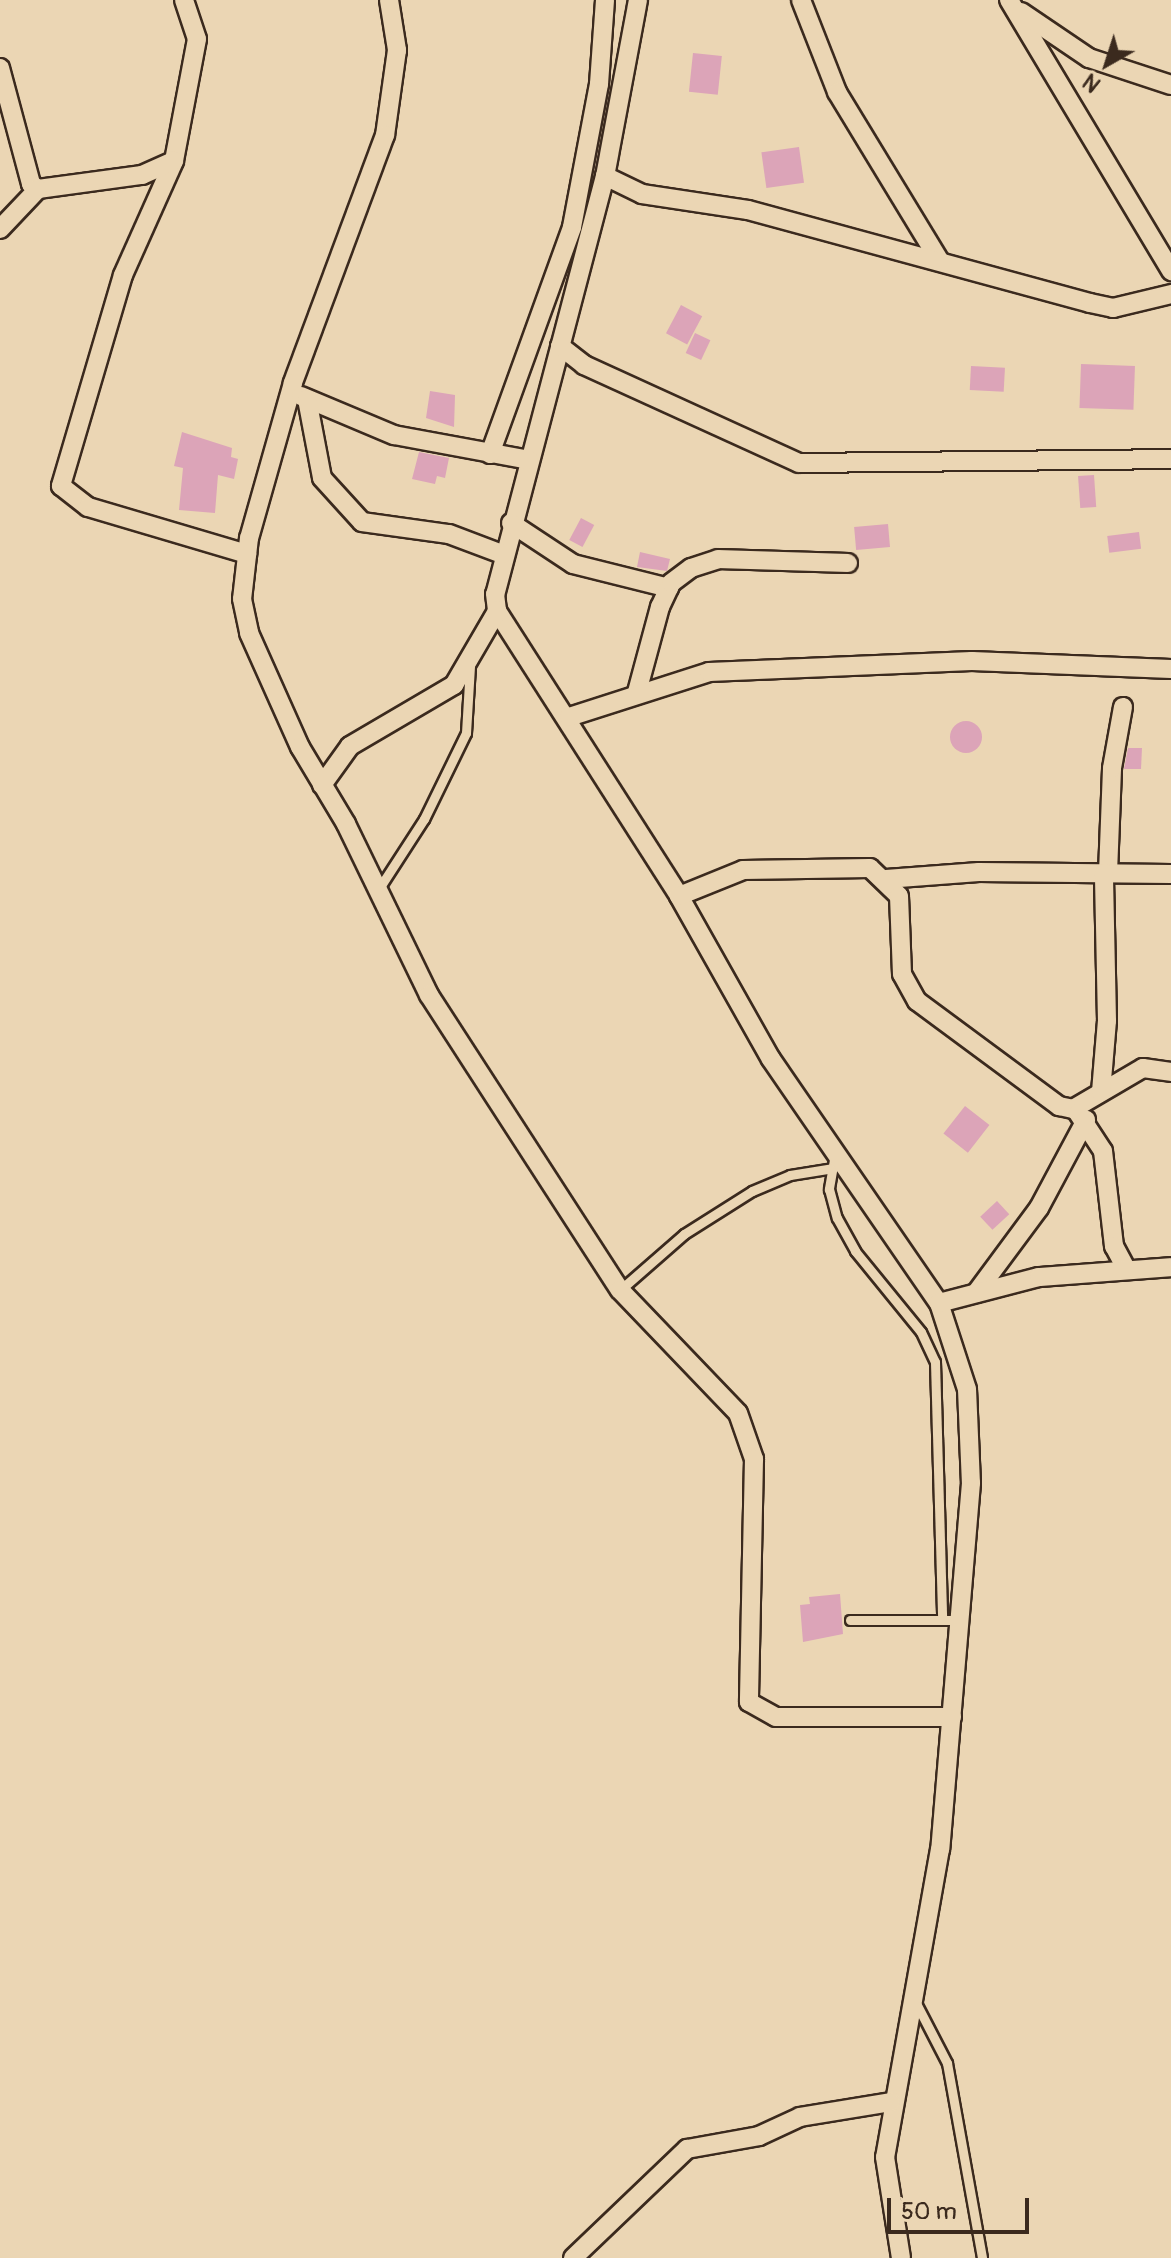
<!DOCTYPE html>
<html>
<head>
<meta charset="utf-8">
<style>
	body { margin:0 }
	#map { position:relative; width:1171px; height:2258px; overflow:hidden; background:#ebd6b4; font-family:Pangolin,sans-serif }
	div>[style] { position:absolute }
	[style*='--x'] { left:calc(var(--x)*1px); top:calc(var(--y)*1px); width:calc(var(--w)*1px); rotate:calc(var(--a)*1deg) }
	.building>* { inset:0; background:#dca4b8; transform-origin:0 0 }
	.round { border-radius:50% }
	.roads { filter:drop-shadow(2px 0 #3b2a1e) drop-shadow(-2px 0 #3b2a1e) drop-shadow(0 2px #3b2a1e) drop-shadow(0 -2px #3b2a1e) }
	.service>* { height:9px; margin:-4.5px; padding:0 4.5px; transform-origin:4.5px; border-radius:4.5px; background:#ebd6b4 }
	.minor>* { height:18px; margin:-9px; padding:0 9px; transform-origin:9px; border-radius:9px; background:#ebd6b4 }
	span { translate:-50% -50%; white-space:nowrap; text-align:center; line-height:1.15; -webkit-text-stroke:8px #ebd6b4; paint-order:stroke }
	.north { position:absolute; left:1067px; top:24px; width:80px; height:80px; -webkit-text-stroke:6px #ebd6b4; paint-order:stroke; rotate:219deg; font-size:22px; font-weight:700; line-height:32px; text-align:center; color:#3b2a1e }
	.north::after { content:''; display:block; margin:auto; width:28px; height:36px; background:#3b2a1e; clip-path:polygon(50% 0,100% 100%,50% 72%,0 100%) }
	.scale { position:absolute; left:887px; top:2198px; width:142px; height:36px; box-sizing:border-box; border:4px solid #3b2a1e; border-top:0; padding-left:10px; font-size:24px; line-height:28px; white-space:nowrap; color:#3b2a1e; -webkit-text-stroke:6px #ebd6b4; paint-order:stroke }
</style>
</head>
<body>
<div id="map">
	<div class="building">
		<div style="left:693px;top:53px;width:29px;height:39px;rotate:6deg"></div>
		<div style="left:799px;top:147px;width:36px;height:38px;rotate:82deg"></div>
		<div style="left:681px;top:305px;width:24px;height:32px;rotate:28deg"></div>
		<div style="left:695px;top:333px;width:17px;height:22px;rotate:25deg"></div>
		<div style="left:1081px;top:364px;width:54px;height:44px;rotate:2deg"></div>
		<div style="left:971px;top:366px;width:34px;height:24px;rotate:3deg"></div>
		<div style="clip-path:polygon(430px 391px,455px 395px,454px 427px,426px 418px)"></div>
		<div style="clip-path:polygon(182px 432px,232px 448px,231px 457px,238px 459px,234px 479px,218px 475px,215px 513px,179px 510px,183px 468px,174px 466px)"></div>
		<div style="clip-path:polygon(419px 452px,449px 458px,445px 478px,437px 476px,435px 484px,412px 479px)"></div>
		<div style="left:1094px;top:475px;width:32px;height:16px;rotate:86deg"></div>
		<div style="left:581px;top:518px;width:15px;height:25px;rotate:28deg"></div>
		<div style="left:888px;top:524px;width:23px;height:34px;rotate:85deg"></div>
		<div style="left:1139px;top:532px;width:17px;height:32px;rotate:83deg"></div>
		<div style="clip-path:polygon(640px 552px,670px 559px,667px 571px,637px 567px)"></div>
		<div class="round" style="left:950px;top:721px;width:32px;height:32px"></div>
		<div style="clip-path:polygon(1128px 748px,1142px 748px,1141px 769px,1124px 769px)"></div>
		<div style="left:965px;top:1106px;width:31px;height:35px;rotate:38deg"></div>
		<div style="left:997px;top:1201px;width:18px;height:23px;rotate:47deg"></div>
		<div style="clip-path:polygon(840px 1594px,843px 1634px,803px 1642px,800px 1605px,810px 1604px,809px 1597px)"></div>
	</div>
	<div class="roads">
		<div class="service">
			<div style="--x:378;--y:890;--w:85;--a:-57.1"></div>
			<div style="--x:424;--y:819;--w:96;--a:-64"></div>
			<div style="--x:466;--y:733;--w:67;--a:-86.6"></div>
			<div style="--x:835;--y:1154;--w:36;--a:100"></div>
			<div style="--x:829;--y:1189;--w:30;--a:75"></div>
			<div style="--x:837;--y:1218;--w:38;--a:61"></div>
			<div style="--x:855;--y:1251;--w:104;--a:50.8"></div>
			<div style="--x:921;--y:1332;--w:33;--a:65"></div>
			<div style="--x:935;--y:1362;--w:256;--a:88.4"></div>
			<div style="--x:620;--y:1290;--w:85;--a:-41.2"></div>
			<div style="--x:684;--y:1234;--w:80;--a:-32.3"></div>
			<div style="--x:752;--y:1191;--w:41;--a:-22.8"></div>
			<div style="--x:790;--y:1175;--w:44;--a:-9.2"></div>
			<div style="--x:850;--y:1620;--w:111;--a:0"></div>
			<div style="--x:916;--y:2003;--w:68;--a:62.7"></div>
			<div style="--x:947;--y:2063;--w:198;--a:79.8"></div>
		</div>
		<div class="minor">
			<div style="--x:184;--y:0;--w:41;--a:71.6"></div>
			<div style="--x:197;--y:39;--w:124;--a:100.7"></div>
			<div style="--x:174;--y:161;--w:125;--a:114.1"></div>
			<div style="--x:123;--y:275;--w:220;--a:106.4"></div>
			<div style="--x:61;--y:486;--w:34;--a:38"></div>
			<div style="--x:88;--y:507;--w:166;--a:16.5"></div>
			<div style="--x:389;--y:0;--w:51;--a:80.9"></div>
			<div style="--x:397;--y:50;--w:86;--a:98"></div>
			<div style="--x:385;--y:135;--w:265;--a:110.4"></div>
			<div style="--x:293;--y:383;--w:161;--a:105.8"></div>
			<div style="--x:249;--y:538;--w:61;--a:96.5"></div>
			<div style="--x:242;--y:599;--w:35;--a:78"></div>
			<div style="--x:249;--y:633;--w:125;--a:65.9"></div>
			<div style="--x:300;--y:747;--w:90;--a:59.1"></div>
			<div style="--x:346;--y:824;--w:190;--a:64.1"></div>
			<div style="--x:429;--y:995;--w:351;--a:57.1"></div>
			<div style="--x:620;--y:1290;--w:170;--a:46.2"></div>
			<div style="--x:738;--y:1413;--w:49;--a:70.8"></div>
			<div style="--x:754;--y:1459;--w:243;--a:91.2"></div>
			<div style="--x:749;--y:1702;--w:31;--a:29"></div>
			<div style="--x:776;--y:1717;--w:176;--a:0"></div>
			<div style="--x:638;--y:0;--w:179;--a:100.6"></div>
			<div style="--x:605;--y:176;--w:432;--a:104.7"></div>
			<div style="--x:495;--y:594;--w:17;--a:83"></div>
			<div style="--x:497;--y:611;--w:338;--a:57.4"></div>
			<div style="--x:679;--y:896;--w:187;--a:60.6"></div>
			<div style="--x:771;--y:1059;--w:296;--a:55.5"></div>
			<div style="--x:939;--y:1303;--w:90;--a:72"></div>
			<div style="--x:967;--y:1389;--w:94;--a:87.6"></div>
			<div style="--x:971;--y:1483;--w:367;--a:94.8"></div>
			<div style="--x:940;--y:1849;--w:313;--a:100.1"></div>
			<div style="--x:885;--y:2157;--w:102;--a:81"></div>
			<div style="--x:801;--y:0;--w:99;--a:68.6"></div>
			<div style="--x:837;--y:92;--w:197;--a:58.7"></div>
			<div style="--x:1009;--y:0;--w:316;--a:59.1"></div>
			<div style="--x:1021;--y:12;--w:82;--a:34.1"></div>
			<div style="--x:1089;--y:58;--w:86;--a:18.2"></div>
			<div style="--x:0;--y:68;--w:120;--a:75"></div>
			<div style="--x:31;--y:184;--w:9;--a:36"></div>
			<div style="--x:38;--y:189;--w:105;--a:-7.7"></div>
			<div style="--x:142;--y:175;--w:35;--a:-24"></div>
			<div style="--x:605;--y:176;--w:41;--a:25.9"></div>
			<div style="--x:642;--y:194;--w:107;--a:8.6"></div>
			<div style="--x:748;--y:210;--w:354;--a:15.2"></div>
			<div style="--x:1090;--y:303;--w:24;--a:12"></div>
			<div style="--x:1113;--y:308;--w:60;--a:-13.6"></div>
			<div style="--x:0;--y:229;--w:55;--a:-46.5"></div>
			<div style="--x:560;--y:346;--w:31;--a:38"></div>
			<div style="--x:584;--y:365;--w:236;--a:24.5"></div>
			<div style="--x:799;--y:463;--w:372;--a:-0.6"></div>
			<div style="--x:301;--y:396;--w:101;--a:22.8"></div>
			<div style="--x:394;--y:435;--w:137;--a:10.5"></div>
			<div style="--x:307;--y:399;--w:80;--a:79.2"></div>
			<div style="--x:322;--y:478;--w:59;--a:47.7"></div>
			<div style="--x:362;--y:522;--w:88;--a:7.9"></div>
			<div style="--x:449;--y:534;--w:57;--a:20.7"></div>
			<div style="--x:490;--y:454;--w:241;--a:-70.1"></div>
			<div style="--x:572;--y:227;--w:146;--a:-79.3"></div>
			<div style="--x:599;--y:84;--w:84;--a:-85.9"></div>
			<div style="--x:511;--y:523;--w:74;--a:33.5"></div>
			<div style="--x:573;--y:564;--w:99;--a:14"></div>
			<div style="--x:637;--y:692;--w:88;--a:-74.9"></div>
			<div style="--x:660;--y:607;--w:26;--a:-65"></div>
			<div style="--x:671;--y:583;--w:25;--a:-37"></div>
			<div style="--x:691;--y:568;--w:28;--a:-18"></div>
			<div style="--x:718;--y:559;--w:130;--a:1.8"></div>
			<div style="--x:569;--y:717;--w:147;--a:-17.8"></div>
			<div style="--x:709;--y:672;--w:263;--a:-2.4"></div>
			<div style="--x:972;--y:661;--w:199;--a:2.3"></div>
			<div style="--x:322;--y:785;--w:48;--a:-54.3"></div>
			<div style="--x:350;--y:746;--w:121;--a:-30.4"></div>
			<div style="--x:454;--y:685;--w:86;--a:-59.8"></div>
			<div style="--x:1108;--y:873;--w:105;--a:-87.8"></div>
			<div style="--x:1112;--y:768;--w:62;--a:-79.8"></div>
			<div style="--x:886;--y:879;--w:93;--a:-4.3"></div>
			<div style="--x:979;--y:872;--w:192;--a:0.6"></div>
			<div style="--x:679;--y:896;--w:69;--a:-22.1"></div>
			<div style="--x:743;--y:870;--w:127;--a:-0.9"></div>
			<div style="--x:870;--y:868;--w:40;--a:44"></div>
			<div style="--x:899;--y:896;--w:78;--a:87.8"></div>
			<div style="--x:902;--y:974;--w:31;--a:61"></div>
			<div style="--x:917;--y:1001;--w:177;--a:36.5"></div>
			<div style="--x:1059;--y:1106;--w:14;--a:12"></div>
			<div style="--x:1073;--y:1109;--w:81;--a:-30.4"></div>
			<div style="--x:1143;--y:1068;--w:28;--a:8"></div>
			<div style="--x:1101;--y:1092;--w:71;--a:-85.2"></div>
			<div style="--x:1107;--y:1021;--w:148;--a:-91.2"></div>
			<div style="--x:1078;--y:1113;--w:45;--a:56.7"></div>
			<div style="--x:1103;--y:1151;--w:96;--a:83.4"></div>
			<div style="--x:1114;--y:1246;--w:27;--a:62"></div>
			<div style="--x:976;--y:1293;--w:106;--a:-53.5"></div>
			<div style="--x:1039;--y:1208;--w:100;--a:-61.9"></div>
			<div style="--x:939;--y:1303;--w:103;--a:-14.6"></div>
			<div style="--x:1039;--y:1277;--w:132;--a:-4.3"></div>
			<div style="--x:573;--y:2258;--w:158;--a:-43.7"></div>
			<div style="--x:687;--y:2149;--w:73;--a:-10.2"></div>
			<div style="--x:759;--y:2136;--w:45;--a:-24.9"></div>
			<div style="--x:800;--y:2117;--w:92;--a:-9.4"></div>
		</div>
	</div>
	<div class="north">N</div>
	<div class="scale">50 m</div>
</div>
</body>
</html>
